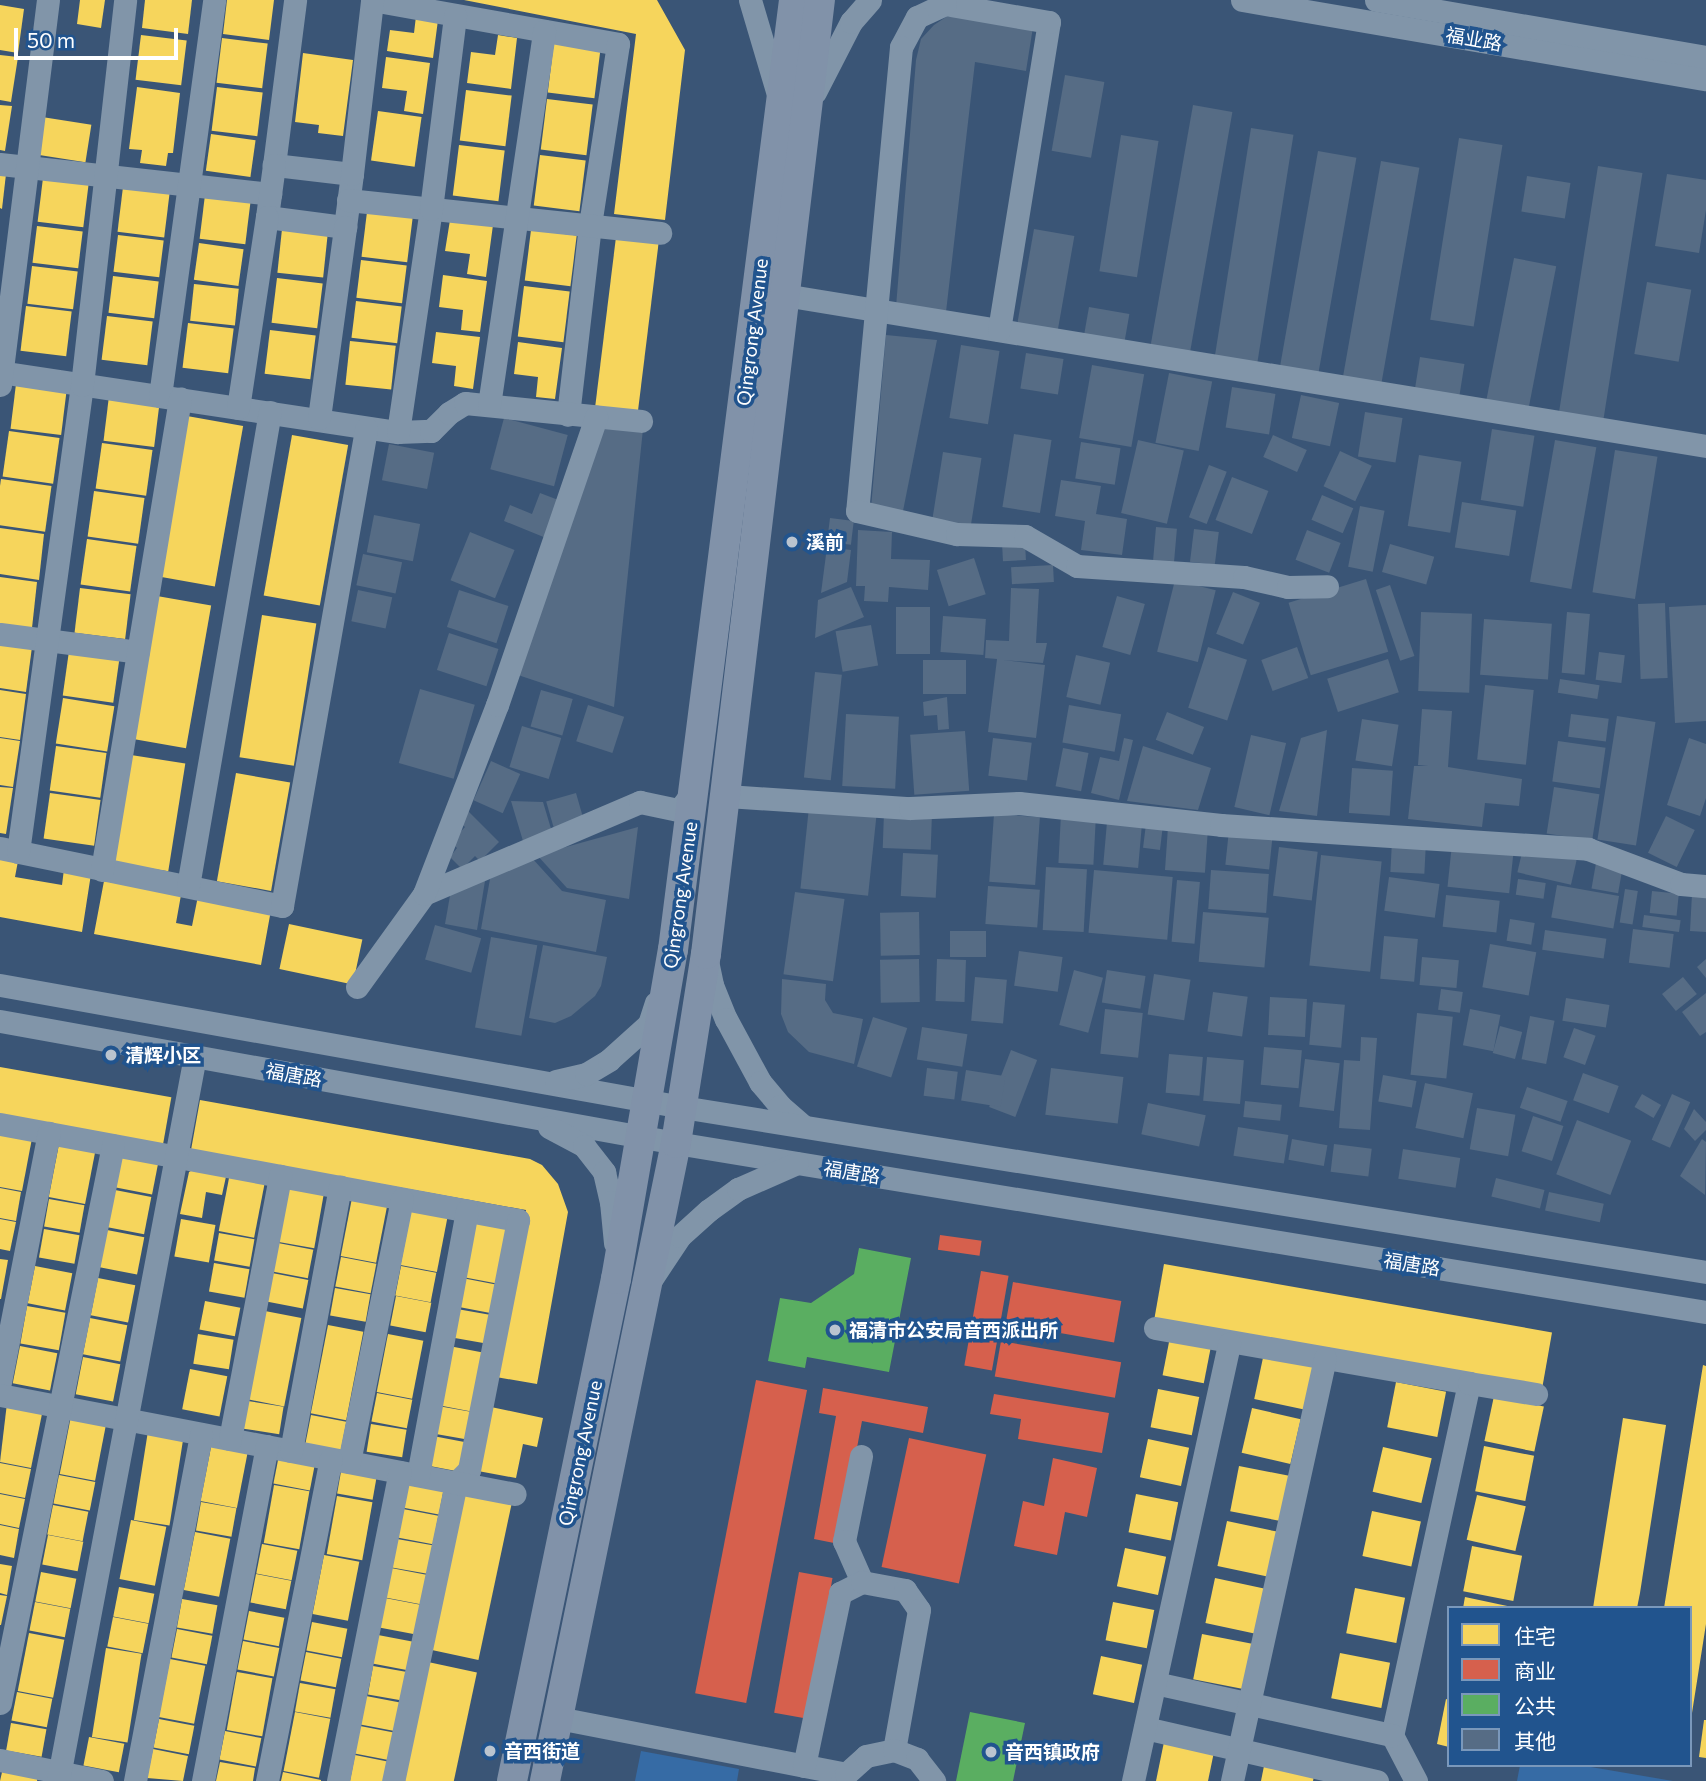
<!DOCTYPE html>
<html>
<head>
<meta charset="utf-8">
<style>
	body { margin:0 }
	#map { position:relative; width:1706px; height:1781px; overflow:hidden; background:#3a5576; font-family:Commissioner,"Noto Sans SC",sans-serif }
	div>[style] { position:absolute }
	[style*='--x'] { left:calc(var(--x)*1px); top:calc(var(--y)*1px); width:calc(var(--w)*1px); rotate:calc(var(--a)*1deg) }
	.green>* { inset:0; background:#366ba5 }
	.homes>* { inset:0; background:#f6d55c; transform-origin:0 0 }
	.shops>* { inset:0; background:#d6604d; transform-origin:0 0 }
	.public>* { inset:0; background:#5aae61 }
	.building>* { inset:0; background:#566c85; transform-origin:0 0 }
	.minor>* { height:23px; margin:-11.5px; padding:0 11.5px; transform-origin:11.5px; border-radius:11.5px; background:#8195a9 }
	.major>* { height:30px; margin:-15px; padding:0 15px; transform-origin:15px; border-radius:15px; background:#8192a9 }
	.dots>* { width:19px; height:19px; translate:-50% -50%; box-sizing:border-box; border:4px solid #21548e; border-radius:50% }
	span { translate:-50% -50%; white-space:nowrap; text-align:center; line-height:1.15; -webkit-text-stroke:7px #21548e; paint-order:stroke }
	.street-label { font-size:19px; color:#fff }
	.poi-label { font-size:19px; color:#fff; font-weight:700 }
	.left { translate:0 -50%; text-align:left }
	.legend { position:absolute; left:1447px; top:1606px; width:245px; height:161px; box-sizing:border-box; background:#21548e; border:2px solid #7a98bb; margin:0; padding:9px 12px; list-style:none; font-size:21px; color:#fff }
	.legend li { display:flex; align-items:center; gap:14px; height:35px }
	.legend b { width:35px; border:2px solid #7a98bb }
	.scale { position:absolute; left:14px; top:28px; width:164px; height:32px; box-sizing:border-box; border:4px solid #fff; border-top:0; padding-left:9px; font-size:21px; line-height:24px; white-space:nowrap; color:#fff; -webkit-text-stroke:5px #21548e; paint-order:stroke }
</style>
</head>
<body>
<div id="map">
	<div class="green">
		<div style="clip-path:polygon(641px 1751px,739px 1769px,737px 1781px,635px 1781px)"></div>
		<div style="clip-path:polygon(1520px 1765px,1579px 1765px,1673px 1781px,1517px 1781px)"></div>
	</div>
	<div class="homes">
		<div style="clip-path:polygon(80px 0,105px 0,101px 28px,77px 24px)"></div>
		<div style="clip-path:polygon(145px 0,192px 0,188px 34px,142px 28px)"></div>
		<div style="clip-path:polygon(227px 0,274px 0,269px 40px,223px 34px)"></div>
		<div style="clip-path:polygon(464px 0,657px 0,685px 50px,665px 220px,614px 214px,636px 34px)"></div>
		<div style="clip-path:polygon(0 5px,24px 9px,18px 53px,0 50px)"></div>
		<div style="clip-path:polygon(416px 16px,438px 20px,433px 58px,387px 51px,390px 30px,414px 33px)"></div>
		<div style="left:141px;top:35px;width:46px;height:45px;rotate:7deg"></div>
		<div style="clip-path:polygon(498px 35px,517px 38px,511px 89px,467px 83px,471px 52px,495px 55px)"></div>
		<div style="left:222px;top:38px;width:46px;height:45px;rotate:7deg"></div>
		<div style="left:554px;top:42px;width:47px;height:51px;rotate:7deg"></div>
		<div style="clip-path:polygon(303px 53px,353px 60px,343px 136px,318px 133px,319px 125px,295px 122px)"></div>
		<div style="clip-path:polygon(0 55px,18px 57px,11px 102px,0 100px)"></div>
		<div style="clip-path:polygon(386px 57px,430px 63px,423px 114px,404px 111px,407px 91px,382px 88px)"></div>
		<div style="clip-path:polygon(137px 87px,180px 93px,173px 153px,168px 153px,166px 166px,140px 163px,142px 150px,129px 149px)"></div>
		<div style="left:217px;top:87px;width:46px;height:44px;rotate:7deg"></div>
		<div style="left:466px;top:90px;width:46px;height:51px;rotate:7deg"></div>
		<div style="left:547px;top:99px;width:46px;height:51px;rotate:7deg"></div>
		<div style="clip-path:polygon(0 105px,12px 106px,5px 151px,0 150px)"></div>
		<div style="left:378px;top:111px;width:44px;height:50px;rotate:8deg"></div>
		<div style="left:42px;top:117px;width:50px;height:38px;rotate:9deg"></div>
		<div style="left:211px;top:134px;width:45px;height:37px;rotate:8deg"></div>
		<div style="left:459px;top:145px;width:46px;height:51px;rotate:7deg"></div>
		<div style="left:540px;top:155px;width:46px;height:51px;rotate:7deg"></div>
		<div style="clip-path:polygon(0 173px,6px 174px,2px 209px,0 208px)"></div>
		<div style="left:43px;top:178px;width:46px;height:44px;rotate:7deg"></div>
		<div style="left:123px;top:187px;width:47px;height:45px;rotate:7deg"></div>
		<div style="left:205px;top:195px;width:46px;height:44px;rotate:7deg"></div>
		<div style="left:367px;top:212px;width:46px;height:45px;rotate:7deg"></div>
		<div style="clip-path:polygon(450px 220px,493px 225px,486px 277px,467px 274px,470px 254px,445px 251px)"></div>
		<div style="left:37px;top:226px;width:46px;height:37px;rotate:7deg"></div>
		<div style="left:282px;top:229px;width:46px;height:44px;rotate:6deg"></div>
		<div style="left:531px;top:230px;width:46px;height:51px;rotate:7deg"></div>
		<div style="left:118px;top:235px;width:46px;height:37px;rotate:7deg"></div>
		<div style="left:616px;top:237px;width:43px;height:173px;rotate:7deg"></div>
		<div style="left:199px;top:243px;width:45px;height:37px;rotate:8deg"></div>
		<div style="left:361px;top:260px;width:46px;height:38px;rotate:7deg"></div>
		<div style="left:32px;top:266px;width:46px;height:38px;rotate:7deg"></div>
		<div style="clip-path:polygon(443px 275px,487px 281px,480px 332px,461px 330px,463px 310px,439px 307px)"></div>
		<div style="left:113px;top:276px;width:46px;height:37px;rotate:7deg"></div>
		<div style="left:277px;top:278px;width:46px;height:45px;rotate:7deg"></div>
		<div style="left:194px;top:284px;width:45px;height:37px;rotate:6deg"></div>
		<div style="left:524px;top:286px;width:46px;height:51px;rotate:7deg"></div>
		<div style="left:356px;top:301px;width:46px;height:37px;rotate:7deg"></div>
		<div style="left:26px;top:306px;width:46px;height:45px;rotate:7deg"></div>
		<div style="left:107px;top:316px;width:46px;height:44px;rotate:7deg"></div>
		<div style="left:188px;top:323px;width:46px;height:45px;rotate:7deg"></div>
		<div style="left:270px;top:330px;width:46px;height:44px;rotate:7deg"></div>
		<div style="clip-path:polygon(436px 332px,480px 337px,473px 389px,454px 386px,456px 366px,432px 363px)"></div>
		<div style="left:350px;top:341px;width:46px;height:44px;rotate:6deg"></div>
		<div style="clip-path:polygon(518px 342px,562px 348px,555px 399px,536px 397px,538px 377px,514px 374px)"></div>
		<div style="left:16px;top:384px;width:51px;height:45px;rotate:7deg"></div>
		<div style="left:109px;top:396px;width:51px;height:45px;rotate:7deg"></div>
		<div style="left:187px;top:416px;width:57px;height:163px;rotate:10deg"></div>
		<div style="left:9px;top:431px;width:51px;height:46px;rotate:8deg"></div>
		<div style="left:292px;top:435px;width:57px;height:163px;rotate:10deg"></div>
		<div style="left:102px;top:443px;width:51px;height:46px;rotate:8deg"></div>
		<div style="left:1px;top:479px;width:51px;height:46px;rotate:8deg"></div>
		<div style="left:94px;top:491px;width:51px;height:46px;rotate:8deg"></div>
		<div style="clip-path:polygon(0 528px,44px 534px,39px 580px,0 574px)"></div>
		<div style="left:87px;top:539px;width:50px;height:46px;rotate:8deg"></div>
		<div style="clip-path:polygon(0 577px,37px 582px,32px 628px,0 624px)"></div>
		<div style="left:80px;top:588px;width:51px;height:45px;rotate:7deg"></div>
		<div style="left:157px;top:596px;width:55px;height:145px;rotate:10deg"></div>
		<div style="left:262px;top:615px;width:55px;height:144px;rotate:9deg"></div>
		<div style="clip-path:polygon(0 642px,32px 647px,26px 692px,0 688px)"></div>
		<div style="left:69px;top:651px;width:51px;height:45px;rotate:8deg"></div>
		<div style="clip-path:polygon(0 690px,26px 694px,20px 740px,0 737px)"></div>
		<div style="left:63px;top:698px;width:52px;height:46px;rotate:9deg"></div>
		<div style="clip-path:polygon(0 738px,20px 741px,13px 787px,0 785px)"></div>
		<div style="left:56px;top:746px;width:51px;height:45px;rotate:8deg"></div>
		<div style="left:131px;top:755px;width:55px;height:109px;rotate:9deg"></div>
		<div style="left:236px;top:773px;width:55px;height:110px;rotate:10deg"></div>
		<div style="clip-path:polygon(0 787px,13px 788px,6px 834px,0 833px)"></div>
		<div style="left:50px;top:793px;width:51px;height:46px;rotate:8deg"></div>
		<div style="clip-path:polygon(0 858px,18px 861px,15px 877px,62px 885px,64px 869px,91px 874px,82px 932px,0 917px)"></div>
		<div style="clip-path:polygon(104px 881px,181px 895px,176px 923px,192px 926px,198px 896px,271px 910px,261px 965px,94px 934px)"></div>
		<div style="left:289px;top:924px;width:75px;height:46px;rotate:12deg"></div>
		<div style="left:0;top:1067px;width:174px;height:48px;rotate:10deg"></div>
		<div style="clip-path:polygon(200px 1100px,530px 1159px,542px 1165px,558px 1184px,568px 1212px,537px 1384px,496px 1377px,526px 1210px,191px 1150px)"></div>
		<div style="clip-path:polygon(0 1126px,33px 1133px,22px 1191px,0 1187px)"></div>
		<div style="left:60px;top:1139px;width:37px;height:59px;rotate:11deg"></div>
		<div style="left:122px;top:1150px;width:38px;height:38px;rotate:11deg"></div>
		<div style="clip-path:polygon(198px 1167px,227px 1172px,222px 1195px,206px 1192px,202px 1218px,180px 1214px,189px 1172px)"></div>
		<div style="left:230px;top:1173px;width:36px;height:59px;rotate:11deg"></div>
		<div style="left:289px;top:1184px;width:36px;height:59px;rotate:10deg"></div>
		<div style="clip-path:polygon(0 1188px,21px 1192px,16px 1221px,0 1218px)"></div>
		<div style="left:115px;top:1190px;width:37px;height:38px;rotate:11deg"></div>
		<div style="left:352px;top:1198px;width:36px;height:59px;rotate:11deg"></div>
		<div style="left:49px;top:1199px;width:36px;height:28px;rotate:10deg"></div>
		<div style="left:412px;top:1206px;width:37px;height:60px;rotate:11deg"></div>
		<div style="clip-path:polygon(0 1219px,16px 1222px,10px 1251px,0 1249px)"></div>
		<div style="left:181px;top:1219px;width:35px;height:38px;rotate:10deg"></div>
		<div style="left:474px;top:1219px;width:36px;height:59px;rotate:11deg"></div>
		<div style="left:44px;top:1229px;width:36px;height:29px;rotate:10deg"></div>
		<div style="left:107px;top:1230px;width:38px;height:38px;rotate:11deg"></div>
		<div style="left:219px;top:1233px;width:36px;height:28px;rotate:10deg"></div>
		<div style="left:278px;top:1243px;width:36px;height:29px;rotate:11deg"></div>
		<div style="left:341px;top:1257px;width:36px;height:30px;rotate:11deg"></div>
		<div style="clip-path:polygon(0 1259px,8px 1260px,1px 1299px,0 1299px)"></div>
		<div style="left:214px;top:1263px;width:36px;height:29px;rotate:10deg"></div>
		<div style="left:1164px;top:1264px;width:394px;height:57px;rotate:10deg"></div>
		<div style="left:35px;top:1266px;width:38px;height:38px;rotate:11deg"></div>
		<div style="left:401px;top:1266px;width:36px;height:30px;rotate:11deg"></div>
		<div style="left:272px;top:1273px;width:37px;height:29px;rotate:11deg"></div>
		<div style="left:98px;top:1278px;width:38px;height:38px;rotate:11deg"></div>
		<div style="left:462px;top:1278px;width:37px;height:29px;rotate:11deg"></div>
		<div style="left:335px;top:1288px;width:36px;height:28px;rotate:10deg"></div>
		<div style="left:396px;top:1296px;width:36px;height:30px;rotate:11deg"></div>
		<div style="left:205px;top:1301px;width:36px;height:29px;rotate:11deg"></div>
		<div style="left:27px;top:1306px;width:39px;height:38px;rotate:10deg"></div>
		<div style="left:457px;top:1309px;width:36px;height:29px;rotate:10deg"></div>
		<div style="left:265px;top:1311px;width:37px;height:90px;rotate:11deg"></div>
		<div style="left:90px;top:1318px;width:38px;height:37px;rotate:11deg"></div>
		<div style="left:328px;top:1325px;width:36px;height:90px;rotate:11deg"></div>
		<div style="left:198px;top:1334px;width:36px;height:30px;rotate:9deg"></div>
		<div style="left:388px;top:1334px;width:36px;height:59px;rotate:11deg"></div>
		<div style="left:1170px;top:1337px;width:42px;height:39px;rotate:11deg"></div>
		<div style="left:20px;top:1346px;width:38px;height:38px;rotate:11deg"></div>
		<div style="left:449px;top:1346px;width:37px;height:60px;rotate:11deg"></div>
		<div style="left:1264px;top:1353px;width:51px;height:47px;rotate:12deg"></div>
		<div style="left:83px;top:1357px;width:38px;height:38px;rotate:11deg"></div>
		<div style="clip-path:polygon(1703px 1365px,1706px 1366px,1706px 1624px,1692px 1713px,1690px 1608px,1664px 1608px)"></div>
		<div style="left:190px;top:1369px;width:38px;height:41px;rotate:11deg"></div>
		<div style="left:1396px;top:1382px;width:51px;height:46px;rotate:11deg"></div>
		<div style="left:1158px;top:1389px;width:42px;height:39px;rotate:11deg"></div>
		<div style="left:377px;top:1393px;width:36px;height:29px;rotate:11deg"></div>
		<div style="left:1494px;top:1396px;width:51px;height:46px;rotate:12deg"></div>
		<div style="left:248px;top:1401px;width:36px;height:28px;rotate:9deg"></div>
		<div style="clip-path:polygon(7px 1403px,43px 1409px,31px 1468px,0 1462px)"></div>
		<div style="left:438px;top:1406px;width:36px;height:28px;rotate:10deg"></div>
		<div style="clip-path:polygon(491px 1407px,543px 1418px,537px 1447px,523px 1444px,516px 1478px,478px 1471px)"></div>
		<div style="left:1252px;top:1408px;width:50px;height:46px;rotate:13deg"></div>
		<div style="left:311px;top:1415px;width:36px;height:29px;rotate:11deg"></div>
		<div style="left:71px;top:1416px;width:36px;height:59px;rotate:11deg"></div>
		<div style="clip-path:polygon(1623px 1418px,1666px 1425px,1640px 1593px,1637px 1608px,1593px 1608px)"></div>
		<div style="left:371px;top:1424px;width:36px;height:28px;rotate:9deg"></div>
		<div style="left:148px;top:1431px;width:36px;height:90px;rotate:9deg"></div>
		<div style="left:433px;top:1436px;width:36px;height:30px;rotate:11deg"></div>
		<div style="left:1148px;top:1439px;width:42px;height:39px;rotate:12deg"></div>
		<div style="left:212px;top:1442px;width:37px;height:60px;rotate:11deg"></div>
		<div style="left:1484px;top:1446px;width:51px;height:46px;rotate:11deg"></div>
		<div style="left:1383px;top:1447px;width:50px;height:46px;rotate:13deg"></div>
		<div style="left:279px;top:1455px;width:37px;height:29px;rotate:11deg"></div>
		<div style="clip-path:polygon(0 1463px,31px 1469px,25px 1498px,0 1493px)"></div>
		<div style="left:342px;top:1466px;width:36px;height:28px;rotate:10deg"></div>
		<div style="left:1239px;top:1466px;width:51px;height:46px;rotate:11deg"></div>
		<div style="left:59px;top:1475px;width:37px;height:29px;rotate:11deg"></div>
		<div style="left:408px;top:1479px;width:37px;height:29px;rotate:11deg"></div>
		<div style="left:274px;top:1485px;width:36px;height:59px;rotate:10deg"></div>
		<div style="left:463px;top:1492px;width:50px;height:161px;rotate:12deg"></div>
		<div style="clip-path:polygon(0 1494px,25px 1499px,19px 1528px,0 1524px)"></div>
		<div style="left:1136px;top:1494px;width:43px;height:39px;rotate:11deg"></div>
		<div style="left:1477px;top:1495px;width:50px;height:46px;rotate:13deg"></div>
		<div style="left:337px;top:1496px;width:36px;height:59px;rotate:10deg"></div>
		<div style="left:201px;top:1502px;width:36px;height:29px;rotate:10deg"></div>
		<div style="left:53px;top:1505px;width:36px;height:30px;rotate:11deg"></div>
		<div style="left:403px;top:1509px;width:36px;height:29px;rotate:11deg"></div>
		<div style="left:1372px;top:1511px;width:50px;height:46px;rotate:12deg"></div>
		<div style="left:131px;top:1520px;width:36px;height:60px;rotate:11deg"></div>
		<div style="left:1227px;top:1521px;width:51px;height:46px;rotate:12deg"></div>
		<div style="clip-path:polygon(0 1525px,19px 1529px,14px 1558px,0 1555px)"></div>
		<div style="left:195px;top:1532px;width:36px;height:59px;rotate:11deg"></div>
		<div style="left:48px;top:1535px;width:36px;height:30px;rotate:11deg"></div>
		<div style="left:397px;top:1539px;width:36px;height:29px;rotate:10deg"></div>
		<div style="left:262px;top:1544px;width:36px;height:30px;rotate:11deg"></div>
		<div style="left:1472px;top:1546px;width:51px;height:46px;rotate:11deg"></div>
		<div style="left:1125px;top:1548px;width:42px;height:39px;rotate:12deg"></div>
		<div style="left:324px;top:1555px;width:36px;height:60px;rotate:11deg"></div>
		<div style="clip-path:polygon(0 1564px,12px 1566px,7px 1595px,0 1593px)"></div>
		<div style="left:391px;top:1568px;width:36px;height:30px;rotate:11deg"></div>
		<div style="left:41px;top:1572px;width:36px;height:30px;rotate:11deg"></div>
		<div style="left:256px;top:1574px;width:36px;height:29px;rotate:11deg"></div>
		<div style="left:1215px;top:1578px;width:50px;height:46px;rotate:12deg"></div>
		<div style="left:119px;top:1587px;width:36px;height:30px;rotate:11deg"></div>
		<div style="left:1355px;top:1588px;width:51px;height:46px;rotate:11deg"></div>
		<div style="clip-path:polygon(0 1595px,7px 1596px,1px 1625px,0 1625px)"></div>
		<div style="clip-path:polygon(1465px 1597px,1512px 1607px,1512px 1608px,1463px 1608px)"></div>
		<div style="left:385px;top:1598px;width:36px;height:30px;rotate:11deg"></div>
		<div style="left:182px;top:1599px;width:36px;height:29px;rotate:10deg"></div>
		<div style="left:35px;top:1602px;width:36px;height:29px;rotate:11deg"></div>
		<div style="left:1113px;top:1602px;width:42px;height:39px;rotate:11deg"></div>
		<div style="left:249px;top:1611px;width:36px;height:29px;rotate:11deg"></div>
		<div style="left:113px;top:1617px;width:36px;height:30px;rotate:11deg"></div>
		<div style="left:312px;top:1622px;width:36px;height:29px;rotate:11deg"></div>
		<div style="left:177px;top:1629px;width:36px;height:29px;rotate:11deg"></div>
		<div style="left:29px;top:1633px;width:36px;height:59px;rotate:11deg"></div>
		<div style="left:1202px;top:1634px;width:51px;height:46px;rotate:11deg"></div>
		<div style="left:378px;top:1635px;width:36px;height:29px;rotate:11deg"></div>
		<div style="left:243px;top:1641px;width:37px;height:29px;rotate:11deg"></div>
		<div style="left:106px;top:1648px;width:36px;height:90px;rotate:9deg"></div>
		<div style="left:306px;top:1652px;width:36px;height:29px;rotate:11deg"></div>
		<div style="left:1340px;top:1653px;width:51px;height:46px;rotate:11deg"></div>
		<div style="left:1101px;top:1656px;width:42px;height:39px;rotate:12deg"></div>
		<div style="left:170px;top:1659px;width:36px;height:59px;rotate:11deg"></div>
		<div style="left:428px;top:1662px;width:50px;height:121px;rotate:12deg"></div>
		<div style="left:373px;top:1666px;width:36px;height:29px;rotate:10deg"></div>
		<div style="left:237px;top:1672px;width:36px;height:59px;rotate:10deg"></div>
		<div style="left:300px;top:1683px;width:36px;height:29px;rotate:10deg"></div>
		<div style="left:17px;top:1692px;width:36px;height:29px;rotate:11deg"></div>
		<div style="left:366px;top:1696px;width:36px;height:29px;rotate:11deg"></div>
		<div style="clip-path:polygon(1446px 1699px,1449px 1700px,1449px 1747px,1437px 1744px)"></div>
		<div style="left:295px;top:1712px;width:36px;height:60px;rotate:11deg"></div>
		<div style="left:159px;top:1719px;width:36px;height:29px;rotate:11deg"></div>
		<div style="clip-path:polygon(1704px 1720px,1706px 1720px,1706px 1758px,1699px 1757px)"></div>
		<div style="left:11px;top:1723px;width:36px;height:28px;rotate:10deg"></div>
		<div style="left:360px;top:1726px;width:37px;height:28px;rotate:11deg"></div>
		<div style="left:225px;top:1731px;width:37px;height:29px;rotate:11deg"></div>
		<div style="left:89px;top:1737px;width:36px;height:29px;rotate:11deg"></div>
		<div style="clip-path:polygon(1165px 1737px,1215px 1747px,1208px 1781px,1156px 1781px)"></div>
		<div style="clip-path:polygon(153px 1749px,188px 1756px,183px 1781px,147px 1778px)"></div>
		<div style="clip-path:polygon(355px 1755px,390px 1762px,386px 1781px,350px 1781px)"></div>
		<div style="clip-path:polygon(1265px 1761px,1315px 1771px,1313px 1781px,1261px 1781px)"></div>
		<div style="clip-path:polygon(220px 1762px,255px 1768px,253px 1781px,216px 1781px)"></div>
		<div style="clip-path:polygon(3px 1768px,38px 1775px,37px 1781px,0 1781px)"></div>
		<div style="clip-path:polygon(283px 1772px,321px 1780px,321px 1781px,281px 1781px)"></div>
	</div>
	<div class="shops">
		<div style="left:940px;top:1235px;width:42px;height:15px;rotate:8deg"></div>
		<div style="left:981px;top:1271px;width:28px;height:96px;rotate:10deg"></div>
		<div style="left:1013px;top:1282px;width:110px;height:42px;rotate:10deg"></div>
		<div style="left:1001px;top:1341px;width:122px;height:36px;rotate:10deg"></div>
		<div style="left:756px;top:1380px;width:52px;height:319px;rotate:11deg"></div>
		<div style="clip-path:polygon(823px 1388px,928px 1407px,923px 1433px,862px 1421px,839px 1544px,814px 1539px,836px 1416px,819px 1413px)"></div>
		<div style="clip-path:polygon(994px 1394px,1109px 1413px,1102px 1453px,1018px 1439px,1021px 1419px,990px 1414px)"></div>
		<div style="left:909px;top:1438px;width:79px;height:132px;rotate:12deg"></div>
		<div style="clip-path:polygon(1053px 1458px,1097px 1468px,1087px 1517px,1065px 1512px,1057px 1555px,1014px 1546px,1023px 1501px,1044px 1506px)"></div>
		<div style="left:799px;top:1572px;width:34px;height:143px;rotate:10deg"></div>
	</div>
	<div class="public">
		<div style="clip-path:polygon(859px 1248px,911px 1258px,889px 1372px,807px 1357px,805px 1368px,768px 1361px,780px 1298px,811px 1303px,854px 1274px)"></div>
		<div style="clip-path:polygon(970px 1712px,1025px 1723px,1013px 1781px,956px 1781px)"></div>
	</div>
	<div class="building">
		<div style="clip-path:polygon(964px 15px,1033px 27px,1026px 71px,975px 62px,946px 312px,896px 307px,916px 60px,921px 39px,934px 25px,946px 17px)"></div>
		<div style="left:1065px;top:75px;width:40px;height:77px;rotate:10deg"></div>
		<div style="left:1193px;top:105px;width:40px;height:248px;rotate:10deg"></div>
		<div style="left:1251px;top:128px;width:43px;height:237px;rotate:9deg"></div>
		<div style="left:1121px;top:135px;width:38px;height:138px;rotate:9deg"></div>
		<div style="left:1459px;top:138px;width:44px;height:184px;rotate:9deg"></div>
		<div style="left:1318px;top:151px;width:39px;height:222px;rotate:10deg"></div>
		<div style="left:1381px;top:161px;width:39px;height:222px;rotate:10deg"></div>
		<div style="left:1598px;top:166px;width:45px;height:256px;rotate:9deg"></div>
		<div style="clip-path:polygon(1667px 174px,1706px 180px,1706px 210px,1699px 253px,1655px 246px)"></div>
		<div style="left:1527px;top:176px;width:44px;height:36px;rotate:9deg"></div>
		<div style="left:1034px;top:229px;width:41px;height:101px;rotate:10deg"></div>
		<div style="left:1514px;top:258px;width:43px;height:147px;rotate:11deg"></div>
		<div style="left:1647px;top:282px;width:45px;height:73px;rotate:10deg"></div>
		<div style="left:1089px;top:307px;width:41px;height:31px;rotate:10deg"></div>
		<div style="clip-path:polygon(886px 335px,937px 340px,903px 511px,871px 508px)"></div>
		<div style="left:961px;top:345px;width:39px;height:74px;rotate:9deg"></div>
		<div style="left:1026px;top:353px;width:38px;height:36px;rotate:9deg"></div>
		<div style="left:1420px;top:357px;width:45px;height:40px;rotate:9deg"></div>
		<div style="left:1092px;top:365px;width:53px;height:74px;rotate:10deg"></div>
		<div style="left:1169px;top:373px;width:44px;height:71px;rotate:11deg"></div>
		<div style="left:1232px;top:387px;width:44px;height:41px;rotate:9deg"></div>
		<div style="left:1301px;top:395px;width:39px;height:44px;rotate:12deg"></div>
		<div style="left:1365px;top:412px;width:38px;height:45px;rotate:9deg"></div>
		<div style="left:504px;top:418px;width:66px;height:53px;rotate:15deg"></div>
		<div style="clip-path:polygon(600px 424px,643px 429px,614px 707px,518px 675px)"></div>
		<div style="left:1492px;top:429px;width:43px;height:72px;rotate:9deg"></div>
		<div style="left:1014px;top:434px;width:38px;height:74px;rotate:9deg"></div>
		<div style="left:1273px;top:435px;width:37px;height:24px;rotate:24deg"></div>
		<div style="left:1138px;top:440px;width:47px;height:75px;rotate:13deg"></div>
		<div style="left:1555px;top:440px;width:42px;height:144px;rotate:10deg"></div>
		<div style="left:1081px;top:442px;width:40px;height:37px;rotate:9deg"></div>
		<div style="left:389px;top:444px;width:46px;height:37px;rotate:11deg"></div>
		<div style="left:1615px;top:450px;width:43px;height:144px;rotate:9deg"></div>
		<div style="left:1340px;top:451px;width:35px;height:39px;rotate:25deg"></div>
		<div style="left:943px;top:452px;width:39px;height:74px;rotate:9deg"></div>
		<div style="left:1419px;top:455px;width:43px;height:72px;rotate:9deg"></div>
		<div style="left:1209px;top:465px;width:19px;height:56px;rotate:21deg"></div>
		<div style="left:1232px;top:477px;width:39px;height:46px;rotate:21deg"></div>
		<div style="clip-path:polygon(1061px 480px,1101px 486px,1096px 514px,1127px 519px,1122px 555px,1081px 550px,1085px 521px,1055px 516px)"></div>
		<div style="clip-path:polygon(540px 493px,561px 501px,546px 538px,504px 521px,510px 505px,532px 514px)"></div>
		<div style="left:1322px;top:495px;width:34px;height:27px;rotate:23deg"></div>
		<div style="left:1462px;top:502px;width:55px;height:46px;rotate:9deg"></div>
		<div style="left:1360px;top:506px;width:25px;height:62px;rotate:11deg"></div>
		<div style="left:374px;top:515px;width:47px;height:38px;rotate:11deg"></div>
		<div style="left:830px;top:518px;width:24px;height:24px;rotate:7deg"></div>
		<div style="left:1156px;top:527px;width:21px;height:36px;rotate:5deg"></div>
		<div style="left:1194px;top:529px;width:25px;height:33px;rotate:7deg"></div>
		<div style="clip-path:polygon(858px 530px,892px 532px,891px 559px,930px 560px,928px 590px,889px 587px,888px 602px,864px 601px,865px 586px,856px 586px)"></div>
		<div style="left:1307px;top:530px;width:36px;height:32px;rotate:21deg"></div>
		<div style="left:470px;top:532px;width:48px;height:52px;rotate:22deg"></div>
		<div style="left:1025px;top:542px;width:18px;height:23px;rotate:87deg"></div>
		<div style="left:1390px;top:544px;width:46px;height:29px;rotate:16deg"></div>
		<div style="clip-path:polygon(827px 547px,851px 550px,847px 582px,821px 593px)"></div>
		<div style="left:363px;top:554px;width:40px;height:32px;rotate:12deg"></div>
		<div style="left:974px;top:558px;width:38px;height:39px;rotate:72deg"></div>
		<div style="left:1053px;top:565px;width:17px;height:42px;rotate:87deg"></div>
		<div style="left:1366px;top:579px;width:76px;height:81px;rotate:73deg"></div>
		<div style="left:1175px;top:580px;width:42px;height:74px;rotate:14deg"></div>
		<div style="left:1390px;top:585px;width:75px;height:15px;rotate:71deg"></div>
		<div style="clip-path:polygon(851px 587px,864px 617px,815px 638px,818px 600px)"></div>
		<div style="clip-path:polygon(1011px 588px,1039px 589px,1036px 643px,1047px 643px,1043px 663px,1003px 660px,1045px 665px,1036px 738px,988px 732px,997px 659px,985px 658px,986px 640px,1009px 641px)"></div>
		<div style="left:358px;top:590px;width:35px;height:32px;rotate:12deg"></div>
		<div style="left:459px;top:590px;width:52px;height:39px;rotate:18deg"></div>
		<div style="left:1233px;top:592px;width:29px;height:45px;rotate:22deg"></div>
		<div style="left:1117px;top:596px;width:29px;height:53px;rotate:16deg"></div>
		<div style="left:1665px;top:603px;width:75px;height:27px;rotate:88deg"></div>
		<div style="clip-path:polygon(1706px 605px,1706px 721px,1675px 723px,1669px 607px)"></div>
		<div style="left:896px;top:607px;width:34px;height:47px"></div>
		<div style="left:1421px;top:612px;width:51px;height:79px;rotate:2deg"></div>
		<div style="left:1567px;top:612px;width:23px;height:61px;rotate:5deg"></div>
		<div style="left:943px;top:616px;width:43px;height:36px;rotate:4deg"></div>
		<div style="left:1484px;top:619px;width:68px;height:56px;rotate:4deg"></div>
		<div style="left:871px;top:625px;width:41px;height:36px;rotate:80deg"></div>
		<div style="left:449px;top:633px;width:52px;height:39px;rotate:18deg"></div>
		<div style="left:1208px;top:647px;width:41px;height:64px;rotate:18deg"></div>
		<div style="left:1297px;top:647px;width:33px;height:38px;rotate:70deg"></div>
		<div style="left:1599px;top:652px;width:26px;height:28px;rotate:7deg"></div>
		<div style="left:1076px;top:655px;width:35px;height:43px;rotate:13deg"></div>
		<div style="left:1388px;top:659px;width:35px;height:64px;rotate:72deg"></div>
		<div style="left:923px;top:660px;width:43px;height:34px"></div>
		<div style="left:815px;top:672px;width:27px;height:106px;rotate:6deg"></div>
		<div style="left:1560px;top:679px;width:40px;height:14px;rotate:9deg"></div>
		<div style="left:1485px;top:685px;width:49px;height:75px;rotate:6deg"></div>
		<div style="left:420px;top:689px;width:57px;height:77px;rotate:16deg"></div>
		<div style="left:541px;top:690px;width:33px;height:38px;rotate:16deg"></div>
		<div style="clip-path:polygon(947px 697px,949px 729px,938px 730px,937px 715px,924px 716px,923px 702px)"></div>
		<div style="left:588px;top:705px;width:38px;height:38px;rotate:18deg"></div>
		<div style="left:1069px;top:705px;width:53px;height:38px;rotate:10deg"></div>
		<div style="clip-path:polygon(1422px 709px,1452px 711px,1448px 767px,1522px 779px,1519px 806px,1485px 803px,1482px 827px,1408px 819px,1414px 766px,1428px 766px,1418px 765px)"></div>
		<div style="left:1167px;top:712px;width:40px;height:30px;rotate:22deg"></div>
		<div style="left:846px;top:714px;width:53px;height:72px;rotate:3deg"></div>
		<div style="left:1571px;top:714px;width:38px;height:23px;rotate:7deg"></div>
		<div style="left:1617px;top:716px;width:39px;height:125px;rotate:9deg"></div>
		<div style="left:1362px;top:719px;width:37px;height:42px;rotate:9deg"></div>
		<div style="left:522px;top:726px;width:41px;height:43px;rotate:17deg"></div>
		<div style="clip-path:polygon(1327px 730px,1317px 816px,1279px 811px,1301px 738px)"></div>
		<div style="left:965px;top:731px;width:60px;height:55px;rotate:86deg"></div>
		<div style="left:1251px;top:735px;width:36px;height:74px;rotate:13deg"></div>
		<div style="left:993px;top:738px;width:39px;height:38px;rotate:7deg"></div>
		<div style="clip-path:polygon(1124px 738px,1133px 740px,1119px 800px,1091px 793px,1100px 757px,1119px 761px)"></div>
		<div style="clip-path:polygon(1689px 738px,1706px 744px,1706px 798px,1700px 816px,1667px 805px)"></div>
		<div style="left:1558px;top:741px;width:48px;height:41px;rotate:8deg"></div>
		<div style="clip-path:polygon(1143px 746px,1211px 768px,1198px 810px,1127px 801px)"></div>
		<div style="left:1063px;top:748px;width:26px;height:39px;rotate:11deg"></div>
		<div style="left:491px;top:761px;width:32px;height:43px;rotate:24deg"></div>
		<div style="left:1352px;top:768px;width:41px;height:45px;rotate:4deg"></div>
		<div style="left:1554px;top:787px;width:46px;height:47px;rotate:9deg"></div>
		<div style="left:576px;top:793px;width:32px;height:31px;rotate:74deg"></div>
		<div style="clip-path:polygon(511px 801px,543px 802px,552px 832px,523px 841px)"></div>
		<div style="left:809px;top:807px;width:68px;height:82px;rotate:6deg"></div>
		<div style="clip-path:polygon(465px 808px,499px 842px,480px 861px,475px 856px,462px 869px,450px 857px,457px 848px,451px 842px,465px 827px,455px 818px)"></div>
		<div style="left:884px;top:812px;width:48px;height:36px;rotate:2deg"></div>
		<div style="left:994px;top:814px;width:46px;height:68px;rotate:4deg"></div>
		<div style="left:1061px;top:814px;width:35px;height:49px;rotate:3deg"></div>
		<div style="left:1666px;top:816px;width:32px;height:41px;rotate:26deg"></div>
		<div style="left:1107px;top:822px;width:35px;height:43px;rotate:5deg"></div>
		<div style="left:1146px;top:824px;width:17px;height:24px;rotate:7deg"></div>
		<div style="clip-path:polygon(638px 827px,629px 899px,567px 888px,537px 855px)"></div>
		<div style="left:1168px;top:827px;width:40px;height:43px;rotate:4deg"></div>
		<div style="left:1229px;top:830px;width:44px;height:35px;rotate:6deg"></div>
		<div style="left:1392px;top:841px;width:34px;height:31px;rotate:3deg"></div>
		<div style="left:1452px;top:844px;width:62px;height:43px;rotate:6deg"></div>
		<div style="left:1279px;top:847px;width:39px;height:49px;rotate:7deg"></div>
		<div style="left:1523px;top:848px;width:55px;height:25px;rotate:13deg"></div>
		<div style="left:903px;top:853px;width:35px;height:43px;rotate:3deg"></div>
		<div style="left:1321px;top:855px;width:61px;height:111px;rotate:6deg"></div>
		<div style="clip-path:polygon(531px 857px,562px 891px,606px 900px,596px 952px,481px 929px,490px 879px)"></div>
		<div style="left:1596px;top:863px;width:27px;height:26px;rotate:10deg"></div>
		<div style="left:1046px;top:867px;width:41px;height:63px;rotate:3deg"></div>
		<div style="left:1094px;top:870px;width:79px;height:63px;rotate:5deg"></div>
		<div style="left:1211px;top:870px;width:58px;height:39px;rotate:4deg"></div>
		<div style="left:1389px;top:877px;width:51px;height:34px;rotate:8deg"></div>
		<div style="clip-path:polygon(473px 878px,485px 881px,477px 930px,445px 924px,451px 890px)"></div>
		<div style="left:1518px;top:879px;width:28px;height:16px;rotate:8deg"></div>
		<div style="left:1177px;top:880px;width:23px;height:62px;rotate:5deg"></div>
		<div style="left:1557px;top:885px;width:63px;height:33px;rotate:10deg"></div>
		<div style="left:988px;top:886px;width:52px;height:38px;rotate:4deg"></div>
		<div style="left:1625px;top:889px;width:13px;height:34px;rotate:9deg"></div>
		<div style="left:1652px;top:891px;width:27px;height:22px;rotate:6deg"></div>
		<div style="left:795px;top:892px;width:50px;height:83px;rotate:8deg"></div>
		<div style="clip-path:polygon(1692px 894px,1706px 894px,1706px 932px,1690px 931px)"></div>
		<div style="left:1446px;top:895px;width:54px;height:32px;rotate:6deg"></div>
		<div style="left:919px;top:912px;width:43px;height:39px;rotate:89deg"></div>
		<div style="left:1203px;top:912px;width:66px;height:50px;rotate:5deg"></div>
		<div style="left:1644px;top:915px;width:37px;height:12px;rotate:8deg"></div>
		<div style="left:1510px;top:919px;width:25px;height:22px;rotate:9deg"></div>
		<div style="left:435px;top:925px;width:48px;height:36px;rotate:16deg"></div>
		<div style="left:1633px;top:929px;width:41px;height:34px;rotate:7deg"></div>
		<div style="left:1545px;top:930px;width:62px;height:20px;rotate:8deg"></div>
		<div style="left:986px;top:931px;width:26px;height:36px;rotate:90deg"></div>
		<div style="left:1384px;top:936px;width:34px;height:43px;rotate:5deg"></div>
		<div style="left:491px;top:937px;width:47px;height:92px;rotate:10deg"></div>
		<div style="left:1490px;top:944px;width:47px;height:44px;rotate:10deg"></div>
		<div style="clip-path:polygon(543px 945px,607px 957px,601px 986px,595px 996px,571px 1016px,555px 1023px,529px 1018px)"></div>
		<div style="left:1019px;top:951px;width:44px;height:35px;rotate:8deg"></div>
		<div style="left:1422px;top:957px;width:37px;height:28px;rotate:5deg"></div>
		<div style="left:919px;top:959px;width:43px;height:39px;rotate:89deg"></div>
		<div style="left:937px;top:959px;width:29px;height:42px;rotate:2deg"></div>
		<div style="clip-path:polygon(1706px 959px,1706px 978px,1697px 967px)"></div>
		<div style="left:1074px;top:970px;width:30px;height:57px;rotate:15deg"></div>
		<div style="left:1107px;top:970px;width:39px;height:33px;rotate:9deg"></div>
		<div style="left:1154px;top:974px;width:37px;height:41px;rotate:9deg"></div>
		<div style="left:975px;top:977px;width:32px;height:44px;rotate:5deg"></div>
		<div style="left:1683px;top:977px;width:22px;height:27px;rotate:51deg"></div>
		<div style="clip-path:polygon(782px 979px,826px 984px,825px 1000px,833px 1013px,863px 1019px,854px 1064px,809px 1052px,788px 1032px,781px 1014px)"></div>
		<div style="left:1441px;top:989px;width:22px;height:21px;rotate:8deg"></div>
		<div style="left:1213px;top:992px;width:35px;height:40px;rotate:8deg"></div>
		<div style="clip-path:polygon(1706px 993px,1706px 1032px,1700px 1036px,1682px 1012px)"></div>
		<div style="left:1270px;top:997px;width:37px;height:38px;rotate:3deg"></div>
		<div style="left:1566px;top:998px;width:44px;height:23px;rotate:9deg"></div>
		<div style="left:1313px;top:1002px;width:32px;height:43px;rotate:5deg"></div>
		<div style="left:1105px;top:1009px;width:38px;height:45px;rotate:6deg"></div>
		<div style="left:1470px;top:1009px;width:31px;height:37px;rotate:11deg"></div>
		<div style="left:1417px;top:1013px;width:36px;height:62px;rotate:6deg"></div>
		<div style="left:1530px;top:1016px;width:25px;height:44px;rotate:11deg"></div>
		<div style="left:873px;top:1017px;width:36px;height:52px;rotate:18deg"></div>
		<div style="left:1500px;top:1026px;width:23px;height:28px;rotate:15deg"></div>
		<div style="left:922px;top:1027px;width:46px;height:33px;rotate:9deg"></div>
		<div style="left:1574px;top:1028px;width:23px;height:31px;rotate:20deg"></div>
		<div style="clip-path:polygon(1361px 1037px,1377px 1038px,1370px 1130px,1339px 1128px,1344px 1060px,1360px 1061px)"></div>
		<div style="left:1264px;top:1047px;width:38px;height:38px;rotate:5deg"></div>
		<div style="left:1011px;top:1050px;width:28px;height:61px;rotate:21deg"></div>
		<div style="left:1169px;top:1054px;width:34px;height:39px;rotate:5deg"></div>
		<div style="left:1207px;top:1057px;width:37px;height:44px;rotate:5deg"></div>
		<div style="left:1305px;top:1059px;width:35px;height:48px;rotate:7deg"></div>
		<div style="left:927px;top:1068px;width:31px;height:28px;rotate:7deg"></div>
		<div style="left:1051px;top:1068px;width:73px;height:47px;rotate:7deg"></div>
		<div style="left:966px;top:1070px;width:40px;height:31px;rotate:9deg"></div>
		<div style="left:1583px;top:1073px;width:38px;height:29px;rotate:20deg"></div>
		<div style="left:1383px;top:1075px;width:34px;height:27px;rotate:10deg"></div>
		<div style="left:1425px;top:1083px;width:49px;height:46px;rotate:12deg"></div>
		<div style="left:1527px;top:1087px;width:43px;height:22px;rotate:19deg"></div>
		<div style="left:1642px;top:1094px;width:22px;height:15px;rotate:30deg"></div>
		<div style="left:1672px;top:1094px;width:20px;height:50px;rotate:24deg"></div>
		<div style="left:1245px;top:1101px;width:37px;height:16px;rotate:6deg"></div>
		<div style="left:1148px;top:1103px;width:59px;height:32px;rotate:12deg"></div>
		<div style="left:1477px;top:1108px;width:39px;height:42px;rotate:10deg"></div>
		<div style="clip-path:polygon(1694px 1109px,1706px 1122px,1706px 1130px,1695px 1141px,1684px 1129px)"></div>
		<div style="left:1533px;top:1116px;width:32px;height:37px;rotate:18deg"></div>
		<div style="left:1577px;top:1120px;width:58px;height:58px;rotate:21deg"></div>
		<div style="left:1238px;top:1127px;width:51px;height:29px;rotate:9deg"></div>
		<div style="left:1292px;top:1139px;width:36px;height:21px;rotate:10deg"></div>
		<div style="clip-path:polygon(1702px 1139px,1706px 1142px,1705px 1195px,1680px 1176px)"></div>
		<div style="left:1334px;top:1144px;width:38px;height:28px;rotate:7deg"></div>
		<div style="left:1403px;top:1149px;width:58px;height:30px;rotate:9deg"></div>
		<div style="left:1496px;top:1178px;width:50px;height:19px;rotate:14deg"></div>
		<div style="left:1549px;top:1192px;width:56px;height:19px;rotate:12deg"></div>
	</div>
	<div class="minor">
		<div style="--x:372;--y:0;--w:250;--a:10.1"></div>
		<div style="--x:618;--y:44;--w:183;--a:98.8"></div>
		<div style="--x:590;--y:225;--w:191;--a:96.6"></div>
		<div style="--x:750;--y:0;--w:95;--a:73.5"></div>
		<div style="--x:1242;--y:0;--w:471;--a:9.7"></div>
		<div style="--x:1376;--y:0;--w:335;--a:9.8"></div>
		<div style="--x:815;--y:92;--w:79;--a:-62.8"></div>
		<div style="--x:851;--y:22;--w:29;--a:-49"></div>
		<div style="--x:0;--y:164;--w:272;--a:6.3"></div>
		<div style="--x:274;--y:165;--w:166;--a:-82.7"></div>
		<div style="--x:352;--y:174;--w:79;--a:-173.4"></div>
		<div style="--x:274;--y:165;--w:52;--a:97.7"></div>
		<div style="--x:267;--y:217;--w:79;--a:7.3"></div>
		<div style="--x:345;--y:227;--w:53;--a:-82.5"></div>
		<div style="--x:352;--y:174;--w:175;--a:-83.4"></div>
		<div style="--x:348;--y:200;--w:314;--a:6"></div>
		<div style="--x:784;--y:295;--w:934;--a:9.3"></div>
		<div style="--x:999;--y:330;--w:312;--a:-80.8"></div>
		<div style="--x:1049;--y:22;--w:106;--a:-170.2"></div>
		<div style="--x:945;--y:4;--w:31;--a:155"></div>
		<div style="--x:917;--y:17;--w:34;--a:118"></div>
		<div style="--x:901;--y:47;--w:466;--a:95.4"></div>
		<div style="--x:857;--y:511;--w:103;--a:13"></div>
		<div style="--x:957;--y:534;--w:68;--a:1.7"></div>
		<div style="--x:1025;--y:536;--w:60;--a:30"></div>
		<div style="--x:1077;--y:566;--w:167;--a:3.8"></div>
		<div style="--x:1244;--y:577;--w:45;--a:12.8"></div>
		<div style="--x:1288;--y:587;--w:39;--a:-1"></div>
		<div style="--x:0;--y:372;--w:402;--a:8.6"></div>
		<div style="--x:398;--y:432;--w:33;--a:-2"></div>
		<div style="--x:431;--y:431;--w:25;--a:-45"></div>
		<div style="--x:449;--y:413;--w:19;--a:-32"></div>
		<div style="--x:465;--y:403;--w:177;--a:5.8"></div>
		<div style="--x:0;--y:385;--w:388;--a:-82.9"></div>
		<div style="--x:160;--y:396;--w:400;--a:-82.2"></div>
		<div style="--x:489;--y:405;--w:378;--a:-81.6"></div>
		<div style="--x:238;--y:408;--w:193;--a:-81.4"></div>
		<div style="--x:319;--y:418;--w:193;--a:-82.2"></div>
		<div style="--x:398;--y:432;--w:225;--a:-81.6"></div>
		<div style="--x:431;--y:209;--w:195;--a:-82.9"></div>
		<div style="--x:0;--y:634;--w:139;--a:7.4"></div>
		<div style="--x:727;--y:796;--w:183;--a:3.8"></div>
		<div style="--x:910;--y:808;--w:109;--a:-2.6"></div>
		<div style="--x:1019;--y:803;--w:203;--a:6.2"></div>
		<div style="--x:1221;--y:825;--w:368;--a:3.7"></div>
		<div style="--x:1588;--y:849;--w:99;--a:20.6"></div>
		<div style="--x:1681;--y:884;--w:25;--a:5"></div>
		<div style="--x:0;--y:848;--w:288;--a:11.6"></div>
		<div style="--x:282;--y:906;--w:485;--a:-80"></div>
		<div style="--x:18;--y:852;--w:471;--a:-82.2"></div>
		<div style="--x:82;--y:385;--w:387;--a:-83.6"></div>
		<div style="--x:102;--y:870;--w:478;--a:-80.6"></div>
		<div style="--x:188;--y:886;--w:481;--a:-80.2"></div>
		<div style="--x:424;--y:894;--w:235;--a:-23.1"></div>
		<div style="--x:640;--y:802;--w:40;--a:12"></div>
		<div style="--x:679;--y:810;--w:24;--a:-52"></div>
		<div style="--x:707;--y:961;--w:25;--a:78"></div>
		<div style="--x:712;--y:985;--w:37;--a:68"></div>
		<div style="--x:726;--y:1019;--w:72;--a:61.6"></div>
		<div style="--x:760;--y:1082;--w:31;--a:50"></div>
		<div style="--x:780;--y:1106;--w:29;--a:41"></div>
		<div style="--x:0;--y:985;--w:693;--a:10.14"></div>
		<div style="--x:682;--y:1107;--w:1037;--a:9.15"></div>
		<div style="--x:357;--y:987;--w:115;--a:-54.2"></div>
		<div style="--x:424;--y:894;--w:203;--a:-68.9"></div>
		<div style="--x:497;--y:705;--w:305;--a:-71"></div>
		<div style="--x:0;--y:1021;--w:687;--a:10.23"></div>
		<div style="--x:676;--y:1143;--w:1044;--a:9.32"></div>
		<div style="--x:556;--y:1081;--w:31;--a:-13"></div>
		<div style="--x:586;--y:1074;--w:27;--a:-31"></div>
		<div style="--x:609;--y:1060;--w:54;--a:-42"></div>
		<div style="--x:649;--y:1024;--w:22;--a:-72"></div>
		<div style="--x:0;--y:1124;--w:527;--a:10.5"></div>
		<div style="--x:518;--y:1220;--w:255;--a:101.1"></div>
		<div style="--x:469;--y:1470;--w:18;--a:135"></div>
		<div style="--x:456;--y:1483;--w:305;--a:101.9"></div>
		<div style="--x:549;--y:1127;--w:40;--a:28"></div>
		<div style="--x:584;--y:1146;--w:33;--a:52"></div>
		<div style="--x:604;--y:1172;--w:31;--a:77"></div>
		<div style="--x:611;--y:1202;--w:41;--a:84.4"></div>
		<div style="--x:652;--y:1278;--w:50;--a:-56.3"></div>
		<div style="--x:680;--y:1236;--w:39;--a:-42"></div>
		<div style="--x:709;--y:1210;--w:36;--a:-36"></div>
		<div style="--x:738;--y:1189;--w:64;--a:-23.8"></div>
		<div style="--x:1155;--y:1328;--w:319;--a:9.9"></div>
		<div style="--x:1469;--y:1383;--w:360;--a:102.3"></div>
		<div style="--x:1392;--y:1735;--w:52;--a:62.4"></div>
		<div style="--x:0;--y:1382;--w:254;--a:-78.9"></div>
		<div style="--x:1469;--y:1383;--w:68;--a:9.3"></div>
		<div style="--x:0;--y:1395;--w:524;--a:10.88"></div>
		<div style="--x:230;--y:1439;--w:268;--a:-79.2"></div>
		<div style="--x:291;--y:1451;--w:269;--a:-79.5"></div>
		<div style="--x:861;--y:1456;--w:87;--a:101.3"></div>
		<div style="--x:844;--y:1541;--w:45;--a:66.3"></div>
		<div style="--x:349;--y:1462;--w:268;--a:-78.6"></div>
		<div style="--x:418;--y:1475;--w:269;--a:-79.5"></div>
		<div style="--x:1155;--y:1683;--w:243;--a:12.4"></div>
		<div style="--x:0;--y:1703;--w:569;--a:-78.55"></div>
		<div style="--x:558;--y:1718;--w:293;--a:11"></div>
		<div style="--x:1145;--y:1728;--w:238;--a:12.9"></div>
		<div style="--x:0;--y:1760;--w:104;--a:11.6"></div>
		<div style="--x:804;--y:1766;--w:177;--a:-78.2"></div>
		<div style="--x:840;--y:1593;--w:25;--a:-27"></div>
		<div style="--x:862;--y:1582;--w:44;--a:10.5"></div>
		<div style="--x:905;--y:1590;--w:24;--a:55"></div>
		<div style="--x:919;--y:1610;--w:142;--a:100.1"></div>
		<div style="--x:58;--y:1781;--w:738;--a:-79.3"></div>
		<div style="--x:135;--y:1781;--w:353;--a:-79.2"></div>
		<div style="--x:203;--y:1781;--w:341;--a:-79.2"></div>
		<div style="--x:267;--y:1781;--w:328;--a:-78.8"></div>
		<div style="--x:338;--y:1781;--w:315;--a:-78.7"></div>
		<div style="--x:842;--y:1781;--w:8;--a:-60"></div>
		<div style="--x:846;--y:1774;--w:27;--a:-42"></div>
		<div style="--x:866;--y:1756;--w:29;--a:-12"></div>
		<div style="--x:894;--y:1750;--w:25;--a:21"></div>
		<div style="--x:917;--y:1759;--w:28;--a:52"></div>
		<div style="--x:1133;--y:1781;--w:448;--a:-77.6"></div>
		<div style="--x:1232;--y:1781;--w:433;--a:-77.6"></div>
	</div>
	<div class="major">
		<div style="--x:512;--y:1781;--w:513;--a:-78.3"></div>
		<div style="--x:616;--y:1279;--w:334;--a:-80.2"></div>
		<div style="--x:673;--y:950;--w:958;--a:-82.74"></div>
		<div style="--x:545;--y:1781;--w:651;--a:-78.4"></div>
		<div style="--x:676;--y:1143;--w:191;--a:-81"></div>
		<div style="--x:706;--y:954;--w:961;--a:-83.19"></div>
	</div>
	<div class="dots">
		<div style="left:792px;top:542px;background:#bac4cf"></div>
		<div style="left:111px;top:1055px;background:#bac4cf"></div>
		<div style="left:835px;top:1330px;background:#bac4cf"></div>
		<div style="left:490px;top:1751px;background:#bac4cf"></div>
		<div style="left:991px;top:1752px;background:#bac4cf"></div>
	</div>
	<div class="street-label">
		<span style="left:1474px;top:39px;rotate:10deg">福业路</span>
		<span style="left:752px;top:332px;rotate:-83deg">Qingrong Avenue</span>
		<span style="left:680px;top:895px;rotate:-82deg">Qingrong Avenue</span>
		<span style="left:294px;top:1075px;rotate:10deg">福唐路</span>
		<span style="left:852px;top:1172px;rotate:9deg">福唐路</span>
		<span style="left:1412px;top:1264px;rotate:9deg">福唐路</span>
		<span style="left:580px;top:1453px;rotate:-78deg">Qingrong Avenue</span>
	</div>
	<div class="poi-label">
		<span class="left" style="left:806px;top:542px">溪前</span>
		<span class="left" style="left:125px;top:1055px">清辉小区</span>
		<span class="left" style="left:849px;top:1330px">福清市公安局音西派出所</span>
		<span class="left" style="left:504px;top:1751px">音西街道</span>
		<span class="left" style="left:1005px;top:1752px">音西镇政府</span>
	</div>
	<ul class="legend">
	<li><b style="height:19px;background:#f6d55c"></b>住宅</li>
	<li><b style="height:19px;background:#d6604d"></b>商业</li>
	<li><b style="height:19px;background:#5aae61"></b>公共</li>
	<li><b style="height:19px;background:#566c85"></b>其他</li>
	</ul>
	<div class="scale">50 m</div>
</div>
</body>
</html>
